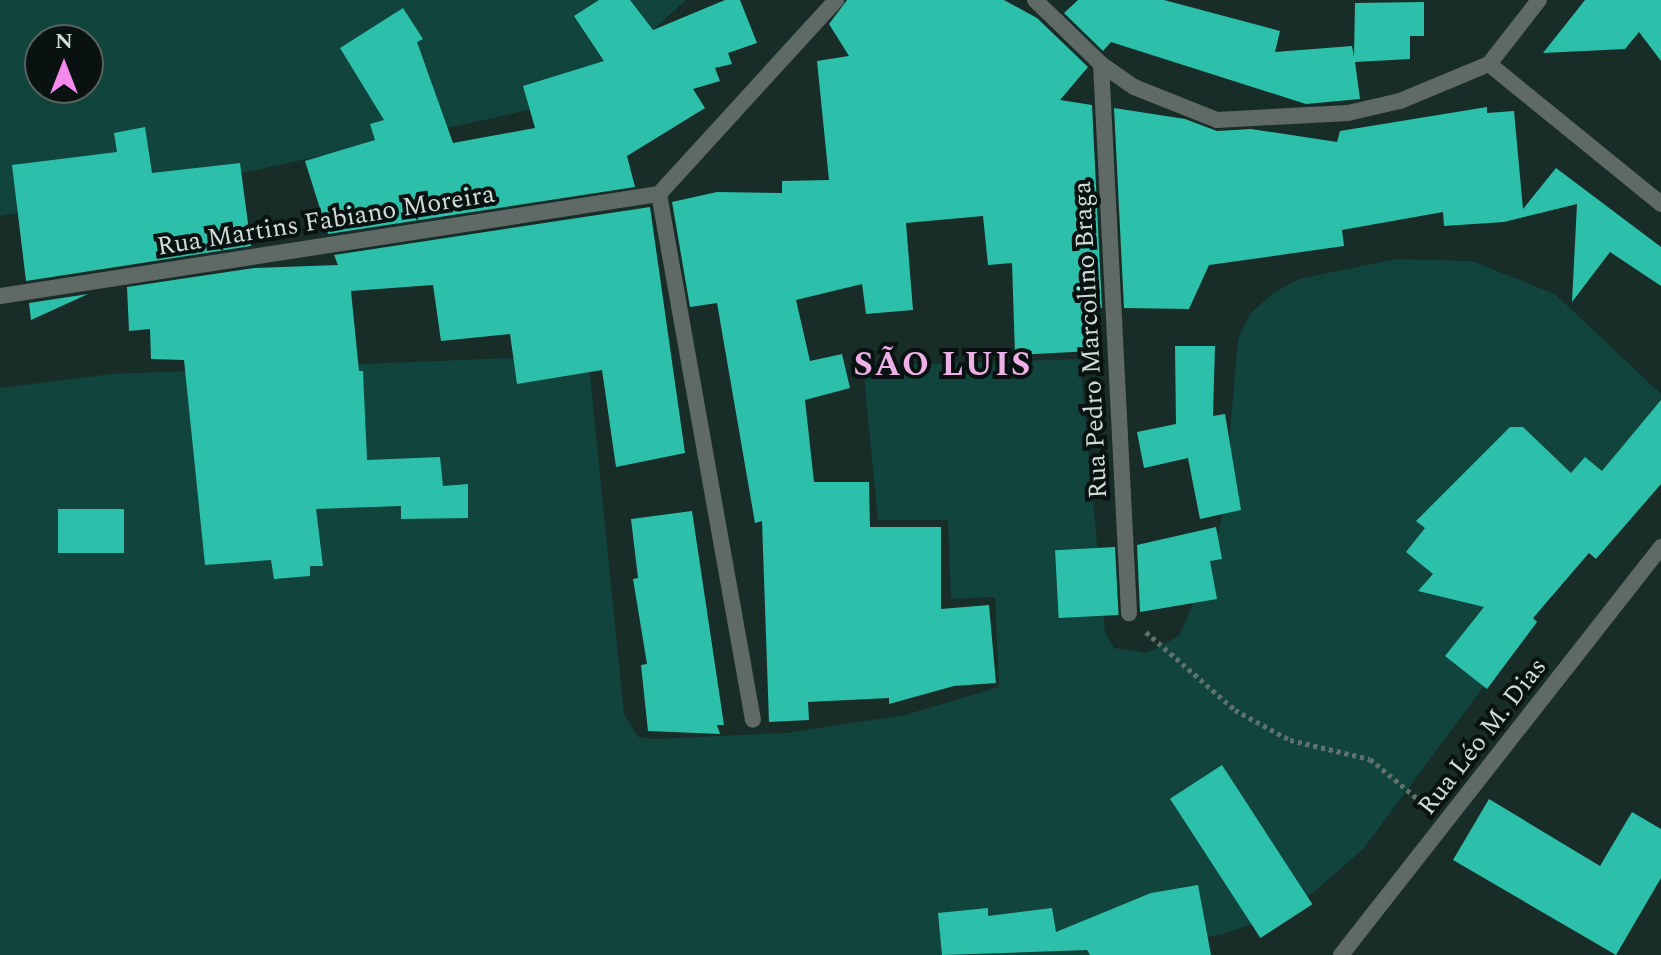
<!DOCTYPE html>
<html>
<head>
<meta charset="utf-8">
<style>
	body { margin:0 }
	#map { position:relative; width:1661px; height:955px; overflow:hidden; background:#182c28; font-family:Spectral,serif }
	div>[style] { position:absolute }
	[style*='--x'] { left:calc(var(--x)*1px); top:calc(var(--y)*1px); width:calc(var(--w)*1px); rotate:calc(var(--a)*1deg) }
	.green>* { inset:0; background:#10443c }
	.building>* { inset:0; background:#2cc0aa; transform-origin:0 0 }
	.path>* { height:5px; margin-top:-2.5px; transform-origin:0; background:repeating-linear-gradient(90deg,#5f706d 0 4px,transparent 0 8px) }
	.minor>* { height:16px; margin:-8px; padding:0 8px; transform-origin:8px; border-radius:8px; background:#5f6966 }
	.tertiary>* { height:16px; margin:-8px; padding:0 8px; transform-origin:8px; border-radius:8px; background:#5f6966 }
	span { translate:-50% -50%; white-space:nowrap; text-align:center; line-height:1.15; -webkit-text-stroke:8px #091210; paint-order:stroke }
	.street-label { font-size:26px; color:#cfdbd8 }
	.district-label { font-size:34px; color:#edb0e7; font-weight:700; letter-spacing:2px }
	.north { position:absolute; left:24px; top:24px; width:80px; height:80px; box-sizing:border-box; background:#091210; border:2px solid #586260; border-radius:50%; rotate:0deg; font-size:22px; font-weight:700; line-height:32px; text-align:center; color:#cfdbd8 }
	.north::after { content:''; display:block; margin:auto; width:28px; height:36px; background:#f689ed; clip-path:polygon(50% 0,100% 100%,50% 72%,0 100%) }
</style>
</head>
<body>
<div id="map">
	<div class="green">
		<div style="clip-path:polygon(evenodd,0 0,686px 0,620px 60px,538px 108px,211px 180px,0 216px,0 0,40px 40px,88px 40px,88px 88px,40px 88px,40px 40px)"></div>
		<div style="clip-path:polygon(1396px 259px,1472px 261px,1555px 294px,1661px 394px,1661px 447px,1364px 848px,1314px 892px,1261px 921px,1222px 934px,1107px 955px,0 955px,0 388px,112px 374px,588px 355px,624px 714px,638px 737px,652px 739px,786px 733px,905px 715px,999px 687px,995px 597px,951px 599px,948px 520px,878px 520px,863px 366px,1080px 359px,1105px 632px,1114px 648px,1147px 653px,1179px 636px,1209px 568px,1223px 514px,1238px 339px,1250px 314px,1272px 294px,1299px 279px)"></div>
	</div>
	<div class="building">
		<div style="clip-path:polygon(599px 0,630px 0,653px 30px,725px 0,740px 0,757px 43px,728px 53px,732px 64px,715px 68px,720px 81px,693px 89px,705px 108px,627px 156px,635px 187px,328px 234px,305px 161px,375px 140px,370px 124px,384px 120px,340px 48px,403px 8px,423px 39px,417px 42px,453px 143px,535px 128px,523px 86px,604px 61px,574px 16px)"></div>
		<div style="clip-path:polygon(847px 0,1004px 0,1037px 18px,1088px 67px,1060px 100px,1092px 105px,1102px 308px,1091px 308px,1092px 351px,1015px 355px,1012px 263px,988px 265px,983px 216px,906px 223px,913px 310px,866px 314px,862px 284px,796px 300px,810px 361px,842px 354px,850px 388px,805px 400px,814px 482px,869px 482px,870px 527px,941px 527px,941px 609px,989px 605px,996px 683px,954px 686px,889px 704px,889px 698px,808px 702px,809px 720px,769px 722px,762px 521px,755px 523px,717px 303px,690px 307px,672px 202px,717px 192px,782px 193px,782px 181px,829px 180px,817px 61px,849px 56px,829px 24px)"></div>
		<div style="clip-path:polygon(1078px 0,1164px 0,1280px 31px,1275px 52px,1352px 46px,1354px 57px,1355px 3px,1424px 2px,1424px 36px,1410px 36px,1410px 59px,1355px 62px,1360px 99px,1306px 104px,1111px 42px,1103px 51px,1064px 13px)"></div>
		<div style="clip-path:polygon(1585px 0,1661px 0,1661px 61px,1639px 32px,1625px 49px,1543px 53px)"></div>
		<div style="clip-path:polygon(1487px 107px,1487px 113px,1514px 111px,1523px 209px,1556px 168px,1661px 247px,1661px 286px,1610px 252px,1572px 302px,1577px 204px,1504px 222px,1444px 226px,1443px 212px,1342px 230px,1344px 246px,1209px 265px,1189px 309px,1124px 308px,1114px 108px,1185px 119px,1217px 131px,1251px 129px,1337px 142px,1340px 131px)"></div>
		<div style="clip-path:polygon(145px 127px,152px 173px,240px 163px,251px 246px,26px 281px,12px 165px,117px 152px,114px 133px)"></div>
		<div style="clip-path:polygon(650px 207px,685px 453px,616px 467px,602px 370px,517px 384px,510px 334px,441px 341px,433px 285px,351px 291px,359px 371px,363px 371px,367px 460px,440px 457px,443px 486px,468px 484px,468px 518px,401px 519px,401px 506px,316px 509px,323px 566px,310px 566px,310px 576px,274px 579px,271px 560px,205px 565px,184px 360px,151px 359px,150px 329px,129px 331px,127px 287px,254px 268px,338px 265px,334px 255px)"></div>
		<div style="clip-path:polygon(88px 294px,31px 320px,29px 303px)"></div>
		<div style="clip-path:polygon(1175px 346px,1215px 346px,1213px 416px,1225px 414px,1241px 510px,1200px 519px,1188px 458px,1144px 468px,1137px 432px,1176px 424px)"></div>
		<div style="clip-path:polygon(1661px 400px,1661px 484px,1596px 559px,1589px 553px,1533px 618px,1537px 622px,1487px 689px,1445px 656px,1484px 607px,1418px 591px,1433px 574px,1406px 552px,1425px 528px,1416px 521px,1510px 427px,1523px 427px,1571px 473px,1585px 457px,1602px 471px)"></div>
		<div style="left:58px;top:509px;width:66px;height:44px"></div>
		<div style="clip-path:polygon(692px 511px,724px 725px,717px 725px,720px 734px,648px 731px,641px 665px,647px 664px,633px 579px,638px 578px,631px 519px)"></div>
		<div style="clip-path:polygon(1216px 527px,1222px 559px,1210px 561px,1217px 599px,1140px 612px,1137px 545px)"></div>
		<div style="left:1115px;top:547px;width:68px;height:60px;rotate:87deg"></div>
		<div style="left:1222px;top:765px;width:166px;height:62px;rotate:57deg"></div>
		<div style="clip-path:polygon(1489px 799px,1600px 866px,1632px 812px,1661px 829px,1661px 878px,1616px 955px,1453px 860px)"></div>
		<div style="clip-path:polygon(1198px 885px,1211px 955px,1090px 955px,1087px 950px,942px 955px,938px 913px,988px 908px,988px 916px,1052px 908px,1056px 932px,1151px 893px)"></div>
	</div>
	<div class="path">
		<div style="--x:1146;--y:632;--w:118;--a:41.2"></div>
		<div style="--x:1235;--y:710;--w:63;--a:28.6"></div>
		<div style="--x:1290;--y:740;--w:82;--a:13.4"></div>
		<div style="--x:1370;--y:759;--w:70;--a:39.8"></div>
	</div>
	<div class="minor">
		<div style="--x:1101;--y:64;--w:550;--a:87.08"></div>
		<div style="--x:1489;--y:64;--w:81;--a:-52"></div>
		<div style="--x:659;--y:194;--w:534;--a:79.87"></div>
		<div style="--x:0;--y:296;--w:667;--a:-8.8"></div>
		<div style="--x:659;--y:194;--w:263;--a:-47.6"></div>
	</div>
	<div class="tertiary">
		<div style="--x:1035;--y:0;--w:92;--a:44.1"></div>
		<div style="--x:1101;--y:64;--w:40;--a:34.9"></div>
		<div style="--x:1134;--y:87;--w:89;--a:21.7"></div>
		<div style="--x:1217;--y:120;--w:131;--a:-3.1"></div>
		<div style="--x:1348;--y:113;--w:53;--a:-13"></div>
		<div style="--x:1400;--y:101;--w:96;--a:-22.6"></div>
		<div style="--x:1489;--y:64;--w:222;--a:39.1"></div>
		<div style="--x:1341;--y:955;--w:519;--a:-51.89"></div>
	</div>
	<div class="street-label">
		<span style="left:326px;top:221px;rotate:-9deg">Rua Martins Fabiano Moreira</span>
		<span style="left:1091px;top:340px;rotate:-93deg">Rua Pedro Marcolino Braga</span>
		<span style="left:1483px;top:737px;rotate:-52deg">Rua Léo M. Dias</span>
	</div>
	<div class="district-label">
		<span style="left:943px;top:366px">SÃO LUIS</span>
	</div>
	<div class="north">N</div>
</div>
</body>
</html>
